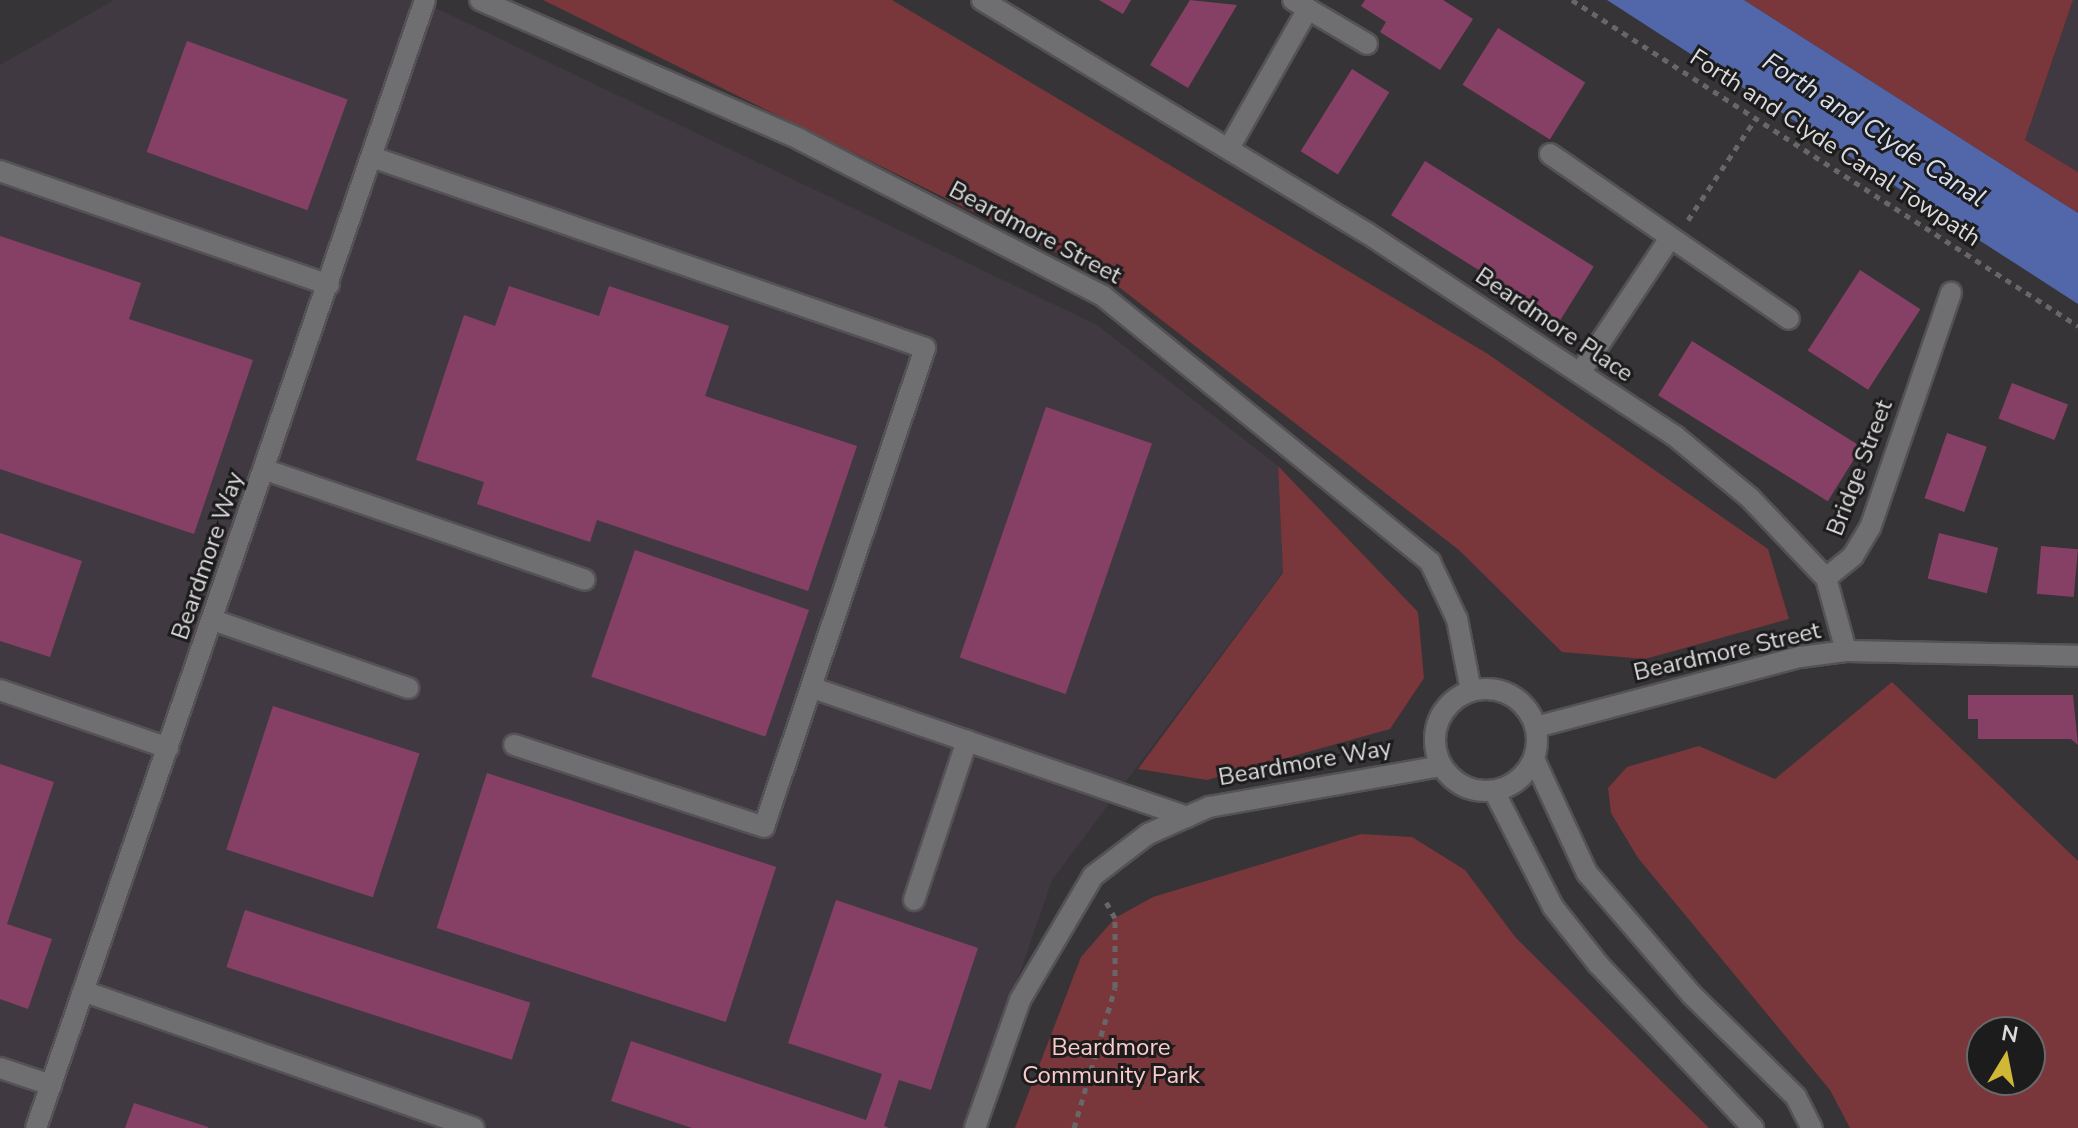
<!DOCTYPE html>
<html>
<head>
<meta charset="utf-8">
<style>
	body { margin:0 }
	#map { position:relative; width:2078px; height:1128px; overflow:hidden; background:#363436; font-family:"Nunito Sans",sans-serif }
	div>[style] { position:absolute }
	[style*='--x'] { left:calc(var(--x)*1px); top:calc(var(--y)*1px); width:calc(var(--w)*1px); rotate:calc(var(--a)*1deg) }
	.built>* { inset:0; background:#403941 }
	.green>* { inset:0; background:#79363b }
	.water>* { inset:0; background:#5267a9 }
	.building>* { inset:0; background:#874065; transform-origin:0 0 }
	.path>* { height:5px; margin-top:-2.5px; transform-origin:0; background:repeating-linear-gradient(90deg,#686668 0 6px,transparent 0 12px) }
	.roads { filter:drop-shadow(2px 0 #545254) drop-shadow(-2px 0 #545254) drop-shadow(0 2px #545254) drop-shadow(0 -2px #545254) }
	.minor>* { height:20px; margin:-10px; padding:0 10px; transform-origin:10px; border-radius:10px; background:#6f6f71 }
	.minor>.ring { margin:-10px; padding:0; box-sizing:content-box; background:none; border:20px solid #6f6f71; border-radius:50% }
	span { translate:-50% -50%; white-space:nowrap; text-align:center; line-height:1.15; -webkit-text-stroke:6px #1d1c1d; paint-order:stroke }
	.street-label { font-size:24px; color:#dcdadc }
	.park-label { font-size:24px; color:#fbcbcc }
	.water-label { font-size:26px; color:#d7dff2; font-style:italic }
	.north { position:absolute; left:1966px; top:1016px; width:80px; height:80px; box-sizing:border-box; background:#1d1c1d; border:2px solid #696869; border-radius:50%; rotate:10deg; font-size:22px; font-weight:700; line-height:32px; text-align:center; color:#dcdadc }
	.north::after { content:''; display:block; margin:auto; width:28px; height:36px; background:#d0b736; clip-path:polygon(50% 0,100% 100%,50% 72%,0 100%) }
</style>
</head>
<body>
<div id="map">
	<div class="built">
		<div style="clip-path:polygon(114px 0,419px 0,1097px 325px,1278px 466px,1283px 572px,1052px 880px,966px 1128px,0 1128px,0 65px)"></div>
		<div style="clip-path:polygon(2073px 0,2078px 0,2078px 172px,2025px 140px)"></div>
	</div>
	<div class="green">
		<div style="clip-path:polygon(543px 0,892px 0,1488px 354px,1768px 549px,1789px 619px,1645px 659px,1562px 652px,1459px 550px,1106px 277px)"></div>
		<div style="clip-path:polygon(1744px 0,2073px 0,2025px 140px,2078px 172px,2078px 213px)"></div>
		<div style="clip-path:polygon(1278px 466px,1418px 612px,1424px 678px,1390px 729px,1207px 780px,1138px 769px,1283px 573px)"></div>
		<div style="clip-path:polygon(evenodd,1892px 682px,2078px 861px,2078px 1128px,1850px 1128px,1830px 1090px,1638px 858px,1611px 813px,1608px 788px,1627px 767px,1699px 746px,1775px 779px,1892px 682px,1982px 1032px,2030px 1032px,2030px 1080px,1982px 1080px,1982px 1032px)"></div>
		<div style="clip-path:polygon(1361px 834px,1412px 837px,1465px 870px,1516px 938px,1709px 1128px,1015px 1128px,1081px 957px,1115px 918px,1153px 897px)"></div>
	</div>
	<div class="water">
		<div style="clip-path:polygon(1607px 0,1744px 0,2078px 213px,2078px 304px)"></div>
	</div>
	<div class="building">
		<div style="clip-path:polygon(1099px 0,1131px 0,1123px 14px)"></div>
		<div style="clip-path:polygon(1190px 0,1237px 5px,1188px 88px,1150px 65px)"></div>
		<div style="clip-path:polygon(1365px 0,1443px 0,1473px 19px,1440px 70px,1380px 32px,1386px 22px,1361px 6px)"></div>
		<div style="left:1498px;top:28px;width:103px;height:67px;rotate:32deg"></div>
		<div style="left:187px;top:41px;width:171px;height:118px;rotate:20deg"></div>
		<div style="left:1352px;top:69px;width:44px;height:97px;rotate:32deg"></div>
		<div style="left:1425px;top:161px;width:199px;height:64px;rotate:32deg"></div>
		<div style="clip-path:polygon(0 236px,141px 283px,129px 319px,253px 360px,194px 534px,0 469px)"></div>
		<div style="left:1860px;top:270px;width:72px;height:96px;rotate:33deg"></div>
		<div style="clip-path:polygon(509px 286px,599px 316px,609px 286px,729px 326px,705px 396px,857px 446px,808px 591px,597px 520px,590px 542px,477px 504px,484px 482px,416px 460px,464px 315px,495px 326px)"></div>
		<div style="left:1692px;top:341px;width:200px;height:64px;rotate:32deg"></div>
		<div style="left:2012px;top:383px;width:60px;height:38px;rotate:21deg"></div>
		<div style="left:1046px;top:407px;width:112px;height:265px;rotate:19deg"></div>
		<div style="left:1947px;top:433px;width:42px;height:69px;rotate:19deg"></div>
		<div style="clip-path:polygon(0 533px,82px 561px,50px 657px,0 641px)"></div>
		<div style="left:1939px;top:533px;width:61px;height:47px;rotate:14deg"></div>
		<div style="left:2041px;top:546px;width:37px;height:48px;rotate:5deg"></div>
		<div style="left:635px;top:550px;width:184px;height:134px;rotate:19deg"></div>
		<div style="clip-path:polygon(1968px 695px,2073px 695px,2078px 745px,2071px 739px,1978px 739px,1978px 719px,1968px 719px)"></div>
		<div style="left:273px;top:706px;width:154px;height:151px;rotate:18deg"></div>
		<div style="clip-path:polygon(0 764px,54px 782px,7px 924px,52px 939px,28px 1009px,0 999px)"></div>
		<div style="left:487px;top:773px;width:304px;height:163px;rotate:18deg"></div>
		<div style="clip-path:polygon(836px 900px,978px 948px,931px 1090px,899px 1080px,884px 1126px,889px 1128px,692px 1128px,611px 1101px,631px 1041px,866px 1120px,882px 1074px,788px 1043px)"></div>
		<div style="left:245px;top:910px;width:300px;height:60px;rotate:18deg"></div>
		<div style="clip-path:polygon(134px 1103px,208px 1127px,208px 1128px,125px 1128px)"></div>
	</div>
	<div class="path">
		<div style="--x:1572;--y:0;--w:602;--a:32.79"></div>
		<div style="--x:1688;--y:220;--w:123;--a:-56.3"></div>
		<div style="--x:1074;--y:1128;--w:146;--a:-73.7"></div>
		<div style="--x:1115;--y:988;--w:70;--a:-90"></div>
		<div style="--x:1115;--y:918;--w:18;--a:-119"></div>
	</div>
	<div class="roads">
		<div class="minor">
			<div style="--x:480;--y:0;--w:348;--a:23.5"></div>
			<div style="--x:799;--y:139;--w:342;--a:27.3"></div>
			<div style="--x:1103;--y:296;--w:422;--a:39.1"></div>
			<div style="--x:1430;--y:562;--w:63;--a:64.7"></div>
			<div style="--x:1457;--y:619;--w:73;--a:79"></div>
			<div style="--x:982;--y:0;--w:450;--a:31.2"></div>
			<div style="--x:1367;--y:233;--w:369;--a:33.4"></div>
			<div style="--x:1675;--y:436;--w:97;--a:39.6"></div>
			<div style="--x:1750;--y:498;--w:110;--a:46.5"></div>
			<div style="--x:1293;--y:0;--w:86;--a:30.7"></div>
			<div style="--x:1229;--y:148;--w:160;--a:-60.4"></div>
			<div style="--x:1550;--y:154;--w:290;--a:34.6"></div>
			<div style="--x:372;--y:157;--w:585;--a:19.05"></div>
			<div style="--x:925;--y:348;--w:505;--a:108.58"></div>
			<div style="--x:764;--y:827;--w:263;--a:-161.8"></div>
			<div style="--x:0;--y:171;--w:348;--a:19.1"></div>
			<div style="--x:1580;--y:373;--w:162;--a:-56.3"></div>
			<div style="--x:266;--y:470;--w:337;--a:19"></div>
			<div style="--x:213;--y:620;--w:207;--a:19.2"></div>
			<div style="--x:1846;--y:651;--w:76;--a:-105.3"></div>
			<div style="--x:1826;--y:578;--w:35;--a:-39"></div>
			<div style="--x:1853;--y:556;--w:33;--a:-59"></div>
			<div style="--x:1870;--y:528;--w:249;--a:-71"></div>
			<div style="--x:813;--y:688;--w:396;--a:19"></div>
			<div class="ring" style="left:1435px;top:689px;width:82px;height:82px"></div>
			<div style="--x:0;--y:690;--w:178;--a:19"></div>
			<div style="--x:1536;--y:727;--w:273;--a:-14.9"></div>
			<div style="--x:1800;--y:657;--w:46;--a:-7.4"></div>
			<div style="--x:1846;--y:651;--w:232;--a:1.2"></div>
			<div style="--x:1534;--y:759;--w:126;--a:65.1"></div>
			<div style="--x:1587;--y:873;--w:160;--a:49.3"></div>
			<div style="--x:1691;--y:994;--w:147;--a:44.4"></div>
			<div style="--x:1796;--y:1097;--w:35;--a:63"></div>
			<div style="--x:1494;--y:791;--w:130;--a:63"></div>
			<div style="--x:1553;--y:907;--w:73;--a:51.7"></div>
			<div style="--x:1598;--y:964;--w:226;--a:46.6"></div>
			<div style="--x:914;--y:900;--w:168;--a:-71.6"></div>
			<div style="--x:83;--y:991;--w:414;--a:19.3"></div>
			<div style="--x:0;--y:1068;--w:54;--a:18.4"></div>
			<div style="--x:36;--y:1128;--w:1193;--a:-70.97"></div>
			<div style="--x:975;--y:1128;--w:136;--a:-70.6"></div>
			<div style="--x:1020;--y:1000;--w:144;--a:-59.5"></div>
			<div style="--x:1093;--y:876;--w:69;--a:-37.4"></div>
			<div style="--x:1148;--y:834;--w:67;--a:-23.9"></div>
			<div style="--x:1209;--y:807;--w:236;--a:-10"></div>
		</div>
	</div>
	<div class="street-label">
		<span style="left:1835px;top:148px;rotate:33deg">Forth and Clyde Canal Towpath</span>
		<span style="left:1035px;top:233px;rotate:28deg">Beardmore Street</span>
		<span style="left:1554px;top:325px;rotate:34deg">Beardmore Place</span>
		<span style="left:1860px;top:468px;rotate:-69deg">Bridge Street</span>
		<span style="left:208px;top:556px;rotate:-71deg">Beardmore Way</span>
		<span style="left:1727px;top:652px;rotate:-13deg">Beardmore Street</span>
		<span style="left:1305px;top:763px;rotate:-10deg">Beardmore Way</span>
	</div>
	<div class="park-label">
		<span style="left:1111px;top:1062px">Beardmore<br>Community Park</span>
	</div>
	<div class="water-label">
		<span style="left:1874px;top:130px;rotate:33deg">Forth and Clyde Canal</span>
	</div>
	<div class="north">N</div>
</div>
</body>
</html>
